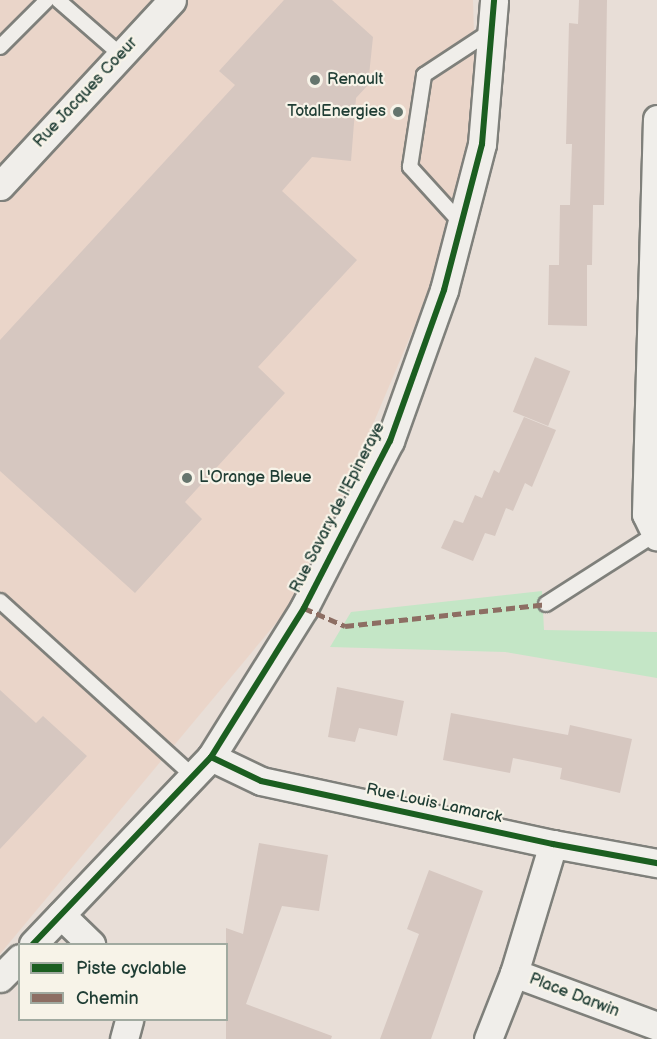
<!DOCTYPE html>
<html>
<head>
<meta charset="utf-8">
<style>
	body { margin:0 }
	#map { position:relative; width:657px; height:1039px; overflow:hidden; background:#e8ded7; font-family:"Balsamiq Sans",sans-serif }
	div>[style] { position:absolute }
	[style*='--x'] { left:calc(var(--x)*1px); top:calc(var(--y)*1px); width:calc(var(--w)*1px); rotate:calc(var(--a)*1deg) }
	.built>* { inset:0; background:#ead5c9 }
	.green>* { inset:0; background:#c4e6c6 }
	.building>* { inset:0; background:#d6c7c0; transform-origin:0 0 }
	.roads { filter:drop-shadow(2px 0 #7f807b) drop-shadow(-2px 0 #7f807b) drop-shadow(0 2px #7f807b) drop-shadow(0 -2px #7f807b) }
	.service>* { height:14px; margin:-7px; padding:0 7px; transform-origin:7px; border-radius:7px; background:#f0eeea }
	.minor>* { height:27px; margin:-13.5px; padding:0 13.5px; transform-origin:13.5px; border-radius:13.5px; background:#f0eeea }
	.quiet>* { height:4.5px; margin-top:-2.25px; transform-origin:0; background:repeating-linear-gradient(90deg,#8d6e63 0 9px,transparent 0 13.5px) }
	.cycleway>* { height:6px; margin:-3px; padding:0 3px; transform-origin:3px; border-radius:3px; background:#1b5e20 }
	.dots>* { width:16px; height:16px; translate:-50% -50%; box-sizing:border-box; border:3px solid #f7f3e8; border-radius:50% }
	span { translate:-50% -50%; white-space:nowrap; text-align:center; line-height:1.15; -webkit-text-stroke:4.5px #f7f3e8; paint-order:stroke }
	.poi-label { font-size:16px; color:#1f3d34 }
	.left { translate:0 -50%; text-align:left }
	.right { translate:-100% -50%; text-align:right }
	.street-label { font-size:16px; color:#1f3d34 }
	.legend { position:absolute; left:18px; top:943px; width:210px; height:78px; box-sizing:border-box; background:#f7f3e8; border:2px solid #a1aaa0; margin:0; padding:8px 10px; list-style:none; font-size:18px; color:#1f3d34 }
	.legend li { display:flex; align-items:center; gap:12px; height:30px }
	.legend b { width:30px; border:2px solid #a1aaa0 }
</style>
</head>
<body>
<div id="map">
	<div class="built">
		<div style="clip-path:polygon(0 0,473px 0,478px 176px,302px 592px,0 954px)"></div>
	</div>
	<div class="green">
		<div style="clip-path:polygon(542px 591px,544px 630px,657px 632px,657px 678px,505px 652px,330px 647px,351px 612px)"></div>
	</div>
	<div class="building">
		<div style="clip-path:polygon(284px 0,332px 0,373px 37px,368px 85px,356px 98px,351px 161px,312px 157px,282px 191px,357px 260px,258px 367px,285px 393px,185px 502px,202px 519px,135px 593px,0 471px,0 340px,235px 85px,219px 71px)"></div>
		<div style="clip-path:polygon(579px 0,607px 0,604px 205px,593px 205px,592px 265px,587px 265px,587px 326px,548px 325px,549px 265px,559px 265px,560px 205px,592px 205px,570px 205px,572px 144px,566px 144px,569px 23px,578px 24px)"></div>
		<div style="left:535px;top:357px;width:38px;height:59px;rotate:22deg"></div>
		<div style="clip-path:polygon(524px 417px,556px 430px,532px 487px,525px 483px,513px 511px,506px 508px,495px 536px,485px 533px,473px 561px,441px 548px,454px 520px,463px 523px,475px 495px,482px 498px,494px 470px,499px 473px)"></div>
		<div style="clip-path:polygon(337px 687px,404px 701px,397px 736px,359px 728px,355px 742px,328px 737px)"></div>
		<div style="clip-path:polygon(0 690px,36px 723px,43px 716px,87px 756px,0 849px)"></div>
		<div style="clip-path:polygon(451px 713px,568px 735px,570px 725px,632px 739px,620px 793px,560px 779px,562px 768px,513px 758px,510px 773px,443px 760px)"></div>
		<div style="clip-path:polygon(259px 843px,328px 855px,319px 911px,282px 906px,246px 1004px,332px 1036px,331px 1039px,226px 1039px,226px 928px,243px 934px)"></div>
		<div style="clip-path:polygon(429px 870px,483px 891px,431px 1039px,380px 1039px,419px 934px,407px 929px)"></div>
	</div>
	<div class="roads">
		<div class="service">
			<div style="--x:58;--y:0;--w:84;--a:41.1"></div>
			<div style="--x:0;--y:47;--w:66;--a:-45"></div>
			<div style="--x:461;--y:223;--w:76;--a:-132.3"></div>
			<div style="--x:410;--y:167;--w:93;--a:-81.3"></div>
			<div style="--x:424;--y:75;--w:80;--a:-33.3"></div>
			<div style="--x:0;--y:601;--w:261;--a:42.2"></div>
			<div style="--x:546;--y:604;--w:128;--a:-32.6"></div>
		</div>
		<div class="minor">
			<div style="--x:657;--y:119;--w:395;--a:91.6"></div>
			<div style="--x:646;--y:514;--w:25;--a:64"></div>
			<div style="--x:0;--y:186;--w:253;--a:-47.2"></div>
			<div style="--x:211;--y:757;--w:55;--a:25.6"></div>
			<div style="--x:261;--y:781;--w:299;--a:12.2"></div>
			<div style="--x:553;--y:844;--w:106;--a:10.4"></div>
			<div style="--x:553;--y:844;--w:135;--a:106.8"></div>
			<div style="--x:514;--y:973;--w:153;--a:20.3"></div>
			<div style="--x:61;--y:915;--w:42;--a:44"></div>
			<div style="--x:33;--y:944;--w:258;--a:-46.4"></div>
			<div style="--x:211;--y:757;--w:176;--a:-58"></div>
			<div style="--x:304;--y:608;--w:188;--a:-62.8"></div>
			<div style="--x:390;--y:441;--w:160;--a:-70.3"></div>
			<div style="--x:444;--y:290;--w:151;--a:-75.4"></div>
			<div style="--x:482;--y:144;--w:144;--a:-85.2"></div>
			<div style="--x:0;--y:978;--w:28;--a:-45"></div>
			<div style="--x:124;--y:1039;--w:20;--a:-75"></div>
			<div style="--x:488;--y:1039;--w:71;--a:-68.5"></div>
		</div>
	</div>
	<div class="quiet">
		<div style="--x:304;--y:608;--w:45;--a:23.7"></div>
		<div style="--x:345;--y:626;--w:202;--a:-6.2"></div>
	</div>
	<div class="cycleway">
		<div style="--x:211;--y:757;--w:55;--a:25.6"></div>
		<div style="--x:261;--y:781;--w:299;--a:12.2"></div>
		<div style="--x:553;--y:844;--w:106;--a:10.4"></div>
		<div style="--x:33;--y:944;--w:258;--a:-46.4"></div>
		<div style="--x:211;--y:757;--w:176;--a:-58"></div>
		<div style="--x:304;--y:608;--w:188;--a:-62.8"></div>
		<div style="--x:390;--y:441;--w:160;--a:-70.3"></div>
		<div style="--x:444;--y:290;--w:151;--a:-75.4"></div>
		<div style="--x:482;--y:144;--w:144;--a:-85.2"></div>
	</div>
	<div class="dots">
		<div style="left:315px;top:80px;background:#65756d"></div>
		<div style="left:398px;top:112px;background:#65756d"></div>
		<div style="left:187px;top:478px;background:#65756d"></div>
	</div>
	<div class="poi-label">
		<span class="left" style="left:327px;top:80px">Renault</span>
		<span class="right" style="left:386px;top:112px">TotalEnergies</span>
		<span class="left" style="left:199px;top:478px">L'Orange Bleue</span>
	</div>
	<div class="street-label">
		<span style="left:86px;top:93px;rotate:-47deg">Rue Jacques Coeur</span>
		<span style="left:338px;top:508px;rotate:-63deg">Rue Savary de l'Epineraye</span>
		<span style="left:434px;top:804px;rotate:12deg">Rue Louis Lamarck</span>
		<span style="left:574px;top:996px;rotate:21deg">Place Darwin</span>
	</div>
	<ul class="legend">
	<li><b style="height:8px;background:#1b5e20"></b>Piste cyclable</li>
	<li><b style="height:8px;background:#8d6e63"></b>Chemin</li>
	</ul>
</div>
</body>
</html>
